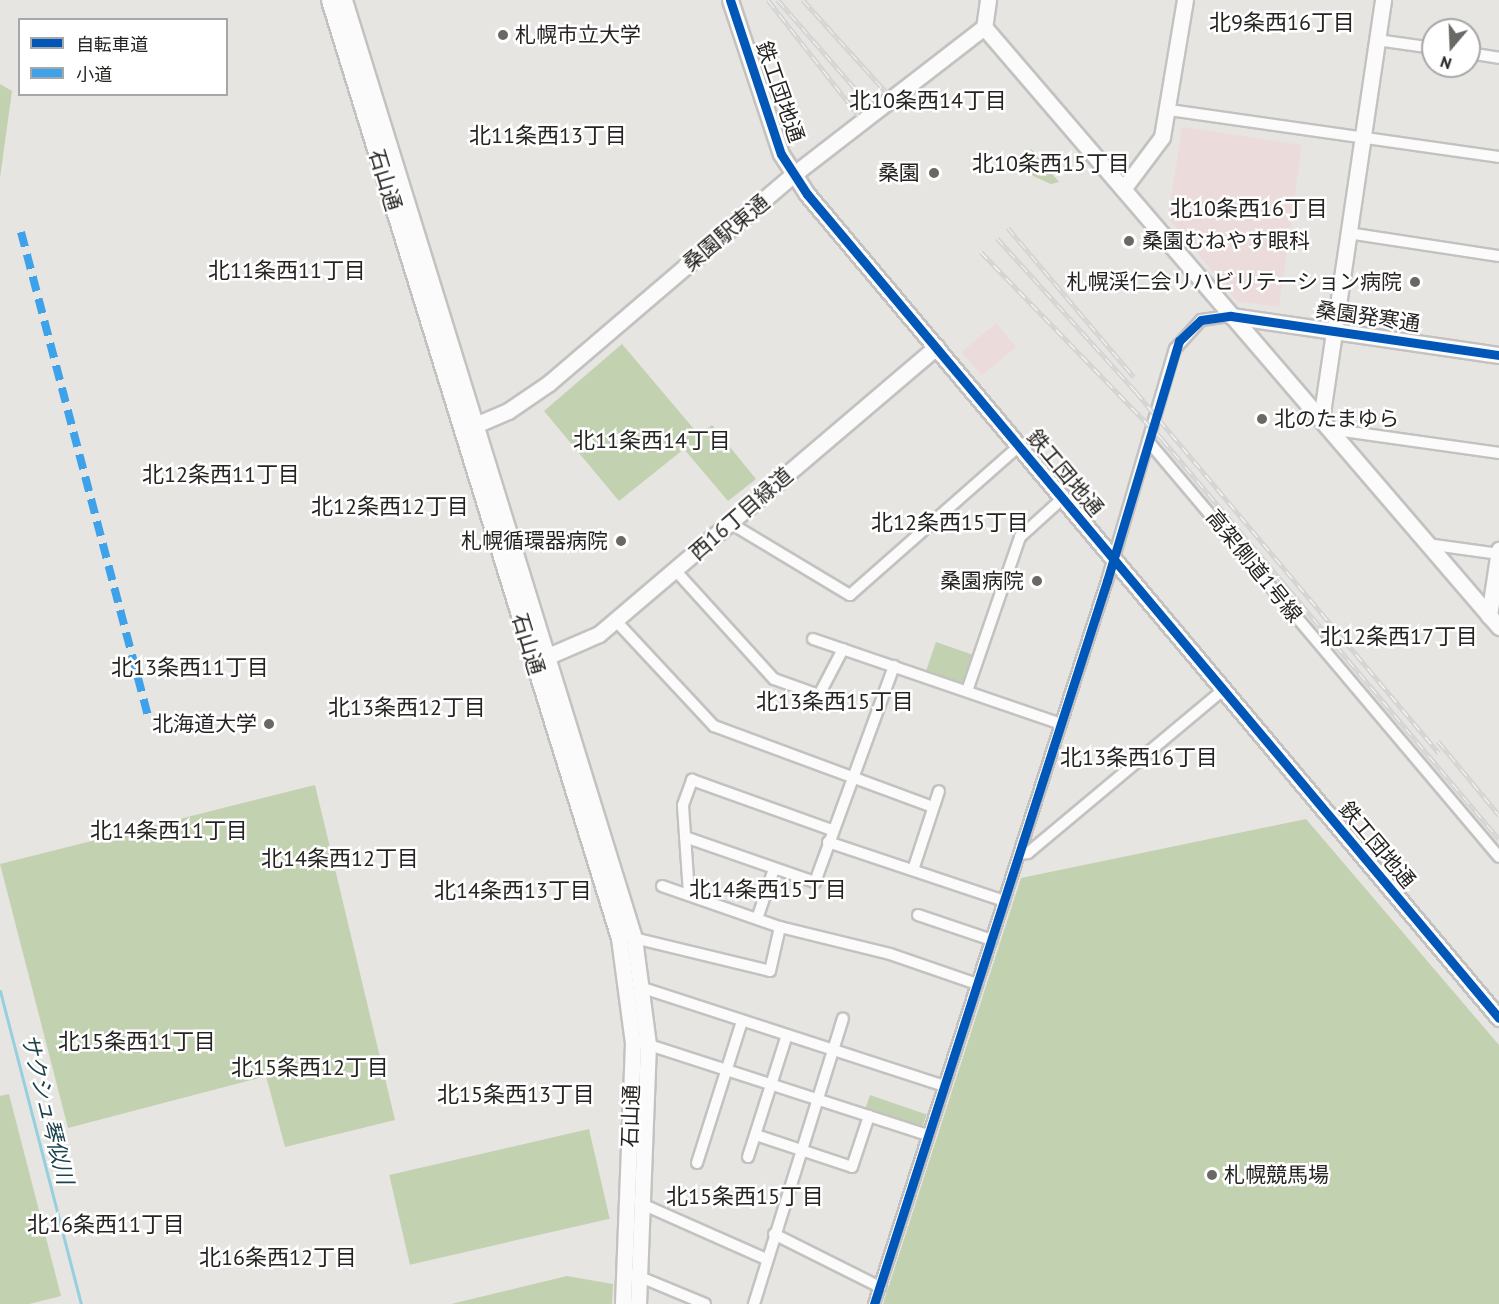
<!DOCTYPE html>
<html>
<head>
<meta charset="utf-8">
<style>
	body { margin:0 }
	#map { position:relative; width:1499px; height:1304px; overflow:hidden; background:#e7e5e2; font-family:"PT Sans","Noto Sans JP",sans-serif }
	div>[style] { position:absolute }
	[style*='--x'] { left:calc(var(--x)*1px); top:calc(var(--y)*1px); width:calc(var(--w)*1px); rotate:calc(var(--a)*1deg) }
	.commercial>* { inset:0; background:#ebdcdb; transform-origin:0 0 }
	.green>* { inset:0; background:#c2d1b0; transform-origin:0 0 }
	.stream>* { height:3px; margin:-1.5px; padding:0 1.5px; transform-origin:1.5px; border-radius:1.5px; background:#96d0de }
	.roads { filter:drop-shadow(2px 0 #c4c2c0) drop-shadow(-2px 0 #c4c2c0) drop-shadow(0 2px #c4c2c0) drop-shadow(0 -2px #c4c2c0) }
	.street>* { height:10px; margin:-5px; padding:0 5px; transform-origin:5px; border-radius:5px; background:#fbfbfb }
	.secondary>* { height:15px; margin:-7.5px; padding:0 7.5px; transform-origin:7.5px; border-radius:7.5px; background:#fbfbfb }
	.rail>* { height:5px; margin-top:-2.5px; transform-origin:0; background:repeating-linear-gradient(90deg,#fff 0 9px,#d5d5d4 0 18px); box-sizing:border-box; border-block:2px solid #d5d5d4 }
	.quiet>* { height:8px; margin-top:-4px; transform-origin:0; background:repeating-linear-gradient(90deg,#3ea2ea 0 15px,transparent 0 23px) }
	.cycleway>* { height:9px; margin:-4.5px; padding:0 4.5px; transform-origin:4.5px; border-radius:4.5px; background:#0057b8 }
	.dots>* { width:16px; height:16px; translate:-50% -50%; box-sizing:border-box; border:3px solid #fff; border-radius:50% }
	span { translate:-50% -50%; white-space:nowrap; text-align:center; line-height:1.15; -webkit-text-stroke:5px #fff; paint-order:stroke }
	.poi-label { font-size:21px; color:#262422 }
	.left { translate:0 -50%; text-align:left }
	.right { translate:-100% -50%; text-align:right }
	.street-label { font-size:21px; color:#262422 }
	.neighbourhood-label { font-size:22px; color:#262422 }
	.water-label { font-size:22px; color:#1c434d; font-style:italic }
	.legend { position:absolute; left:18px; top:18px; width:210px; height:78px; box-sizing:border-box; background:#fff; border:2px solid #a8a7a7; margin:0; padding:8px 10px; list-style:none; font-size:18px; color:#262422 }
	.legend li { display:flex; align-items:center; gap:12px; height:30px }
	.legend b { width:30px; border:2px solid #a8a7a7 }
	.north { position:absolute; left:1421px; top:18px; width:60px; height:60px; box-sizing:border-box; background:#fff; border:2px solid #a8a7a7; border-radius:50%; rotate:199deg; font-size:16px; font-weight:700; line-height:24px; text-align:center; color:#262422 }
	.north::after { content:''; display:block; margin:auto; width:21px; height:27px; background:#6a6865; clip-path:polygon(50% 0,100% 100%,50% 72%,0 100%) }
</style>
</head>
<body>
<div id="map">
	<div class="commercial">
		<div style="clip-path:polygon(1182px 127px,1302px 145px,1279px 307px,1237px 301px,1168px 218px)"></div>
		<div style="left:996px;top:323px;width:31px;height:45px;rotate:50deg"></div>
	</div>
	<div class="green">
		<div style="clip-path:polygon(0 84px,12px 91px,0 178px)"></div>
		<div style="clip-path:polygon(1030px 150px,1031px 149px,1059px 182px,1051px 184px,1031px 175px)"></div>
		<div style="clip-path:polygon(622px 344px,699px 435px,712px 425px,756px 479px,728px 501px,684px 449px,619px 501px,544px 411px)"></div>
		<div style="left:936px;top:642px;width:39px;height:33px;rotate:19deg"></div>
		<div style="clip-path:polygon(315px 785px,395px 1120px,285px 1147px,266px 1076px,68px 1128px,0 864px)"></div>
		<div style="clip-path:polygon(1306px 819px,1499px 1045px,1499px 1304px,883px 1304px,1021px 878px)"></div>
		<div style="clip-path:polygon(9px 1094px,61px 1296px,29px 1304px,0 1304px,0 1096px)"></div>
		<div style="left:870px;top:1095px;width:60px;height:14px;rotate:19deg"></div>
		<div style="left:589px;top:1129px;width:92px;height:205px;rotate:77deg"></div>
		<div style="clip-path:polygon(567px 1276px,613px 1284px,612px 1304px,451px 1304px)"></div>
	</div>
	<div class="stream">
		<div style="--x:0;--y:991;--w:323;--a:75.5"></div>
	</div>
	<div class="roads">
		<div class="street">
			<div style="--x:1377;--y:40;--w:57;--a:8.1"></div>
			<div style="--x:1469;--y:53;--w:30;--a:9"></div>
			<div style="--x:1169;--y:110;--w:333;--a:8.1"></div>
			<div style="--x:1348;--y:233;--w:153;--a:8.7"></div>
			<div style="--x:1329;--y:429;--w:172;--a:8"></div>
			<div style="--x:1148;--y:441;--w:544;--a:49.84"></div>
			<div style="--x:730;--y:523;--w:140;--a:31"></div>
			<div style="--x:850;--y:595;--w:225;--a:-41.4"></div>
			<div style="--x:1427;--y:544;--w:73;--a:7.9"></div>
			<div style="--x:675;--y:570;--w:147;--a:47.8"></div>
			<div style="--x:774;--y:679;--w:48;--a:19.6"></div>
			<div style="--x:819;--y:695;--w:52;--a:-62.4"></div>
			<div style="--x:616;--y:621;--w:144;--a:47"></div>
			<div style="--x:714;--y:726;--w:233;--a:20.3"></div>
			<div style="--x:813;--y:639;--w:262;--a:18.9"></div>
			<div style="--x:967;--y:691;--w:163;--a:-71"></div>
			<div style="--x:1020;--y:537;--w:58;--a:-42.2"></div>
			<div style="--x:685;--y:837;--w:138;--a:19.1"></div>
			<div style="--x:815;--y:882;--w:230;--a:-69.9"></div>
			<div style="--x:828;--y:842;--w:186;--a:18.5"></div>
			<div style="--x:1019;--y:854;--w:9;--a:-6"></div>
			<div style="--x:1028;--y:853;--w:254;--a:-39.9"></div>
			<div style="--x:913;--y:870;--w:83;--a:-71.8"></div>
			<div style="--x:662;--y:886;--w:125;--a:19.2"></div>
			<div style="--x:780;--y:927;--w:113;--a:13.8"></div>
			<div style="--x:890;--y:954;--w:92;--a:19"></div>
			<div style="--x:689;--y:894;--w:89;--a:-93.9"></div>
			<div style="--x:683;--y:805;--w:27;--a:-70"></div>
			<div style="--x:692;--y:780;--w:149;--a:19.7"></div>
			<div style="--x:918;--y:915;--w:78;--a:18.7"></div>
			<div style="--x:758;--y:916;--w:50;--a:-71.2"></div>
			<div style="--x:634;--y:938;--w:140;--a:13.6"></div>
			<div style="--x:770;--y:971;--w:45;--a:-77.2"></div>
			<div style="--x:643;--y:988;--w:317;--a:18"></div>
			<div style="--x:643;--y:1043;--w:299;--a:17.9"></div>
			<div style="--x:756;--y:1135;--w:101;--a:18.4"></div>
			<div style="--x:852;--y:1167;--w:54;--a:-71.6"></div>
			<div style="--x:748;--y:1157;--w:128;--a:-72.3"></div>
			<div style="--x:697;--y:1163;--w:149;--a:-72.4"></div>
			<div style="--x:642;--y:1204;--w:136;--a:23.9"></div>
			<div style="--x:774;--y:1234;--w:119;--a:26.6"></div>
			<div style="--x:633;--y:1274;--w:78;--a:22.6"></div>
			<div style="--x:754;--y:1304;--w:299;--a:-72.7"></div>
			<div style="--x:874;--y:1304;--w:760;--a:-72.14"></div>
			<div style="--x:1107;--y:581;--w:242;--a:-73.7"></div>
			<div style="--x:1175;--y:349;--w:39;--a:-48"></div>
			<div style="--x:1201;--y:320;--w:30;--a:-8"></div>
		</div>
		<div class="secondary">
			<div style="--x:329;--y:0;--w:982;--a:72.82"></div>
			<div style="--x:619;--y:938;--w:106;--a:82.4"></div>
			<div style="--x:633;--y:1043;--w:261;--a:92.2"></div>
			<div style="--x:344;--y:0;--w:982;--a:72.82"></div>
			<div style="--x:634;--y:938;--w:107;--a:82.5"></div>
			<div style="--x:648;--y:1044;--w:260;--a:92.2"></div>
			<div style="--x:730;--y:0;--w:162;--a:71.7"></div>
			<div style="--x:781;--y:154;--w:48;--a:57"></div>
			<div style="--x:807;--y:194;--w:1076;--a:49.98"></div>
			<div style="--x:988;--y:0;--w:27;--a:98"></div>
			<div style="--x:984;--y:27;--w:791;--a:49.36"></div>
			<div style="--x:1123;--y:189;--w:65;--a:-53.1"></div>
			<div style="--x:1162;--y:137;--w:139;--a:-80.5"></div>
			<div style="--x:1231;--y:316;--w:271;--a:8.3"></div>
			<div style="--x:1321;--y:420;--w:425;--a:-81.6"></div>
			<div style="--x:466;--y:429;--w:46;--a:-23.2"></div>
			<div style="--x:508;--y:411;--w:50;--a:-34.3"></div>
			<div style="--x:549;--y:383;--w:322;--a:-40.5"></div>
			<div style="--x:794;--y:174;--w:240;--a:-37.7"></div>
			<div style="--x:1489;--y:616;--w:67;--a:-81.4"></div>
			<div style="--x:539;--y:660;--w:65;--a:-23.4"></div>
			<div style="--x:599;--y:634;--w:443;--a:-40.4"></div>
		</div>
	</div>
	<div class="rail">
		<div style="--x:768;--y:0;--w:147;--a:51.9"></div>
		<div style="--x:778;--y:0;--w:140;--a:49"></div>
		<div style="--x:803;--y:0;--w:124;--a:47.9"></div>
		<div style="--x:1008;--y:228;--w:195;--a:49.8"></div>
		<div style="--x:997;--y:238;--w:207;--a:47.9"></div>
		<div style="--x:1136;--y:392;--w:471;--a:50"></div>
		<div style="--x:981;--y:252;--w:260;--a:45.9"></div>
		<div style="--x:1162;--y:439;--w:523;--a:49.89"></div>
		<div style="--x:1438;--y:741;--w:96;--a:50.5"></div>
	</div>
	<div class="quiet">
		<div style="--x:21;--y:232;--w:505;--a:75.3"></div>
	</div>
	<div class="cycleway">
		<div style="--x:730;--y:0;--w:162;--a:71.7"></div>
		<div style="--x:781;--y:154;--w:48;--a:57"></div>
		<div style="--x:807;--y:194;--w:1076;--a:49.98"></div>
		<div style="--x:874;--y:1304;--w:760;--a:-72.14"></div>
		<div style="--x:1107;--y:581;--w:251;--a:-73.3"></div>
		<div style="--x:1179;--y:341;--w:30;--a:-44"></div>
		<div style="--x:1201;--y:320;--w:30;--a:-8"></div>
		<div style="--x:1231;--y:316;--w:271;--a:8.3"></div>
	</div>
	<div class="dots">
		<div style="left:503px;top:35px;background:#6a6865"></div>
		<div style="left:934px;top:173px;background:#6a6865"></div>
		<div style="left:1129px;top:241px;background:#6a6865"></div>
		<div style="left:1415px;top:282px;background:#6a6865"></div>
		<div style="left:1262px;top:419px;background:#6a6865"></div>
		<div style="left:621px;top:541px;background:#6a6865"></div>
		<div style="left:1037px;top:581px;background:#6a6865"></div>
		<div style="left:269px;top:724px;background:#6a6865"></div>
		<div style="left:1212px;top:1175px;background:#6a6865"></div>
	</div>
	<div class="poi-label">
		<span class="left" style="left:515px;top:35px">札幌市立大学</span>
		<span class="right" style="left:920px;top:173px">桑園</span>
		<span class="left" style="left:1142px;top:241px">桑園むねやす眼科</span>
		<span class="right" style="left:1402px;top:282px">札幌渓仁会リハビリテーション病院</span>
		<span class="left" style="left:1274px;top:419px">北のたまゆら</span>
		<span class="right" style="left:608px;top:541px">札幌循環器病院</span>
		<span class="right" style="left:1024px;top:581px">桑園病院</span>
		<span class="right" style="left:257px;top:724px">北海道大学</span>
		<span class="left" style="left:1224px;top:1175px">札幌競馬場</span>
	</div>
	<div class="street-label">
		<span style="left:780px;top:92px;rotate:71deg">鉄工団地通</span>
		<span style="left:385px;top:180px;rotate:73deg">石山通</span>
		<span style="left:726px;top:233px;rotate:-40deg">桑園駅東通</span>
		<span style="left:1368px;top:317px;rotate:8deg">桑園発寒通</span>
		<span style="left:1065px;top:473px;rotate:50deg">鉄工団地通</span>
		<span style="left:741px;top:514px;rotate:-41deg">西16丁目緑道</span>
		<span style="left:1254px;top:566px;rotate:51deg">高架側道1号線</span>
		<span style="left:528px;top:644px;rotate:73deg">石山通</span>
		<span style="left:1377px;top:845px;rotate:50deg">鉄工団地通</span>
		<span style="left:631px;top:1116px;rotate:-88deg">石山通</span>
	</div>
	<div class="neighbourhood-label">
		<span style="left:1282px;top:23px">北9条西16丁目</span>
		<span style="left:928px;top:101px">北10条西14丁目</span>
		<span style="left:548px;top:136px">北11条西13丁目</span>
		<span style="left:1051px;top:164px">北10条西15丁目</span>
		<span style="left:1249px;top:209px">北10条西16丁目</span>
		<span style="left:287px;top:271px">北11条西11丁目</span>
		<span style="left:652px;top:441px">北11条西14丁目</span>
		<span style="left:221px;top:475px">北12条西11丁目</span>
		<span style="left:390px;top:507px">北12条西12丁目</span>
		<span style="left:950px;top:523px">北12条西15丁目</span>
		<span style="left:1399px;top:637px">北12条西17丁目</span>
		<span style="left:190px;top:668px">北13条西11丁目</span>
		<span style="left:835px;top:702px">北13条西15丁目</span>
		<span style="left:407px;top:708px">北13条西12丁目</span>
		<span style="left:1139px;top:758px">北13条西16丁目</span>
		<span style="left:169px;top:831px">北14条西11丁目</span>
		<span style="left:340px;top:859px">北14条西12丁目</span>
		<span style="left:768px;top:890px">北14条西15丁目</span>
		<span style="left:513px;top:891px">北14条西13丁目</span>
		<span style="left:137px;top:1042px">北15条西11丁目</span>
		<span style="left:310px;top:1068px">北15条西12丁目</span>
		<span style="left:516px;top:1095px">北15条西13丁目</span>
		<span style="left:745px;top:1197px">北15条西15丁目</span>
		<span style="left:106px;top:1225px">北16条西11丁目</span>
		<span style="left:278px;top:1258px">北16条西12丁目</span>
	</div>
	<div class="water-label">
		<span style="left:47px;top:1109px;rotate:76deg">サクシュ琴似川</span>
	</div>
	<ul class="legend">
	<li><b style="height:8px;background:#0057b8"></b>自転車道</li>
	<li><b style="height:8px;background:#3ea2ea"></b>小道</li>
	</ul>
	<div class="north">N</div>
</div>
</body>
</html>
